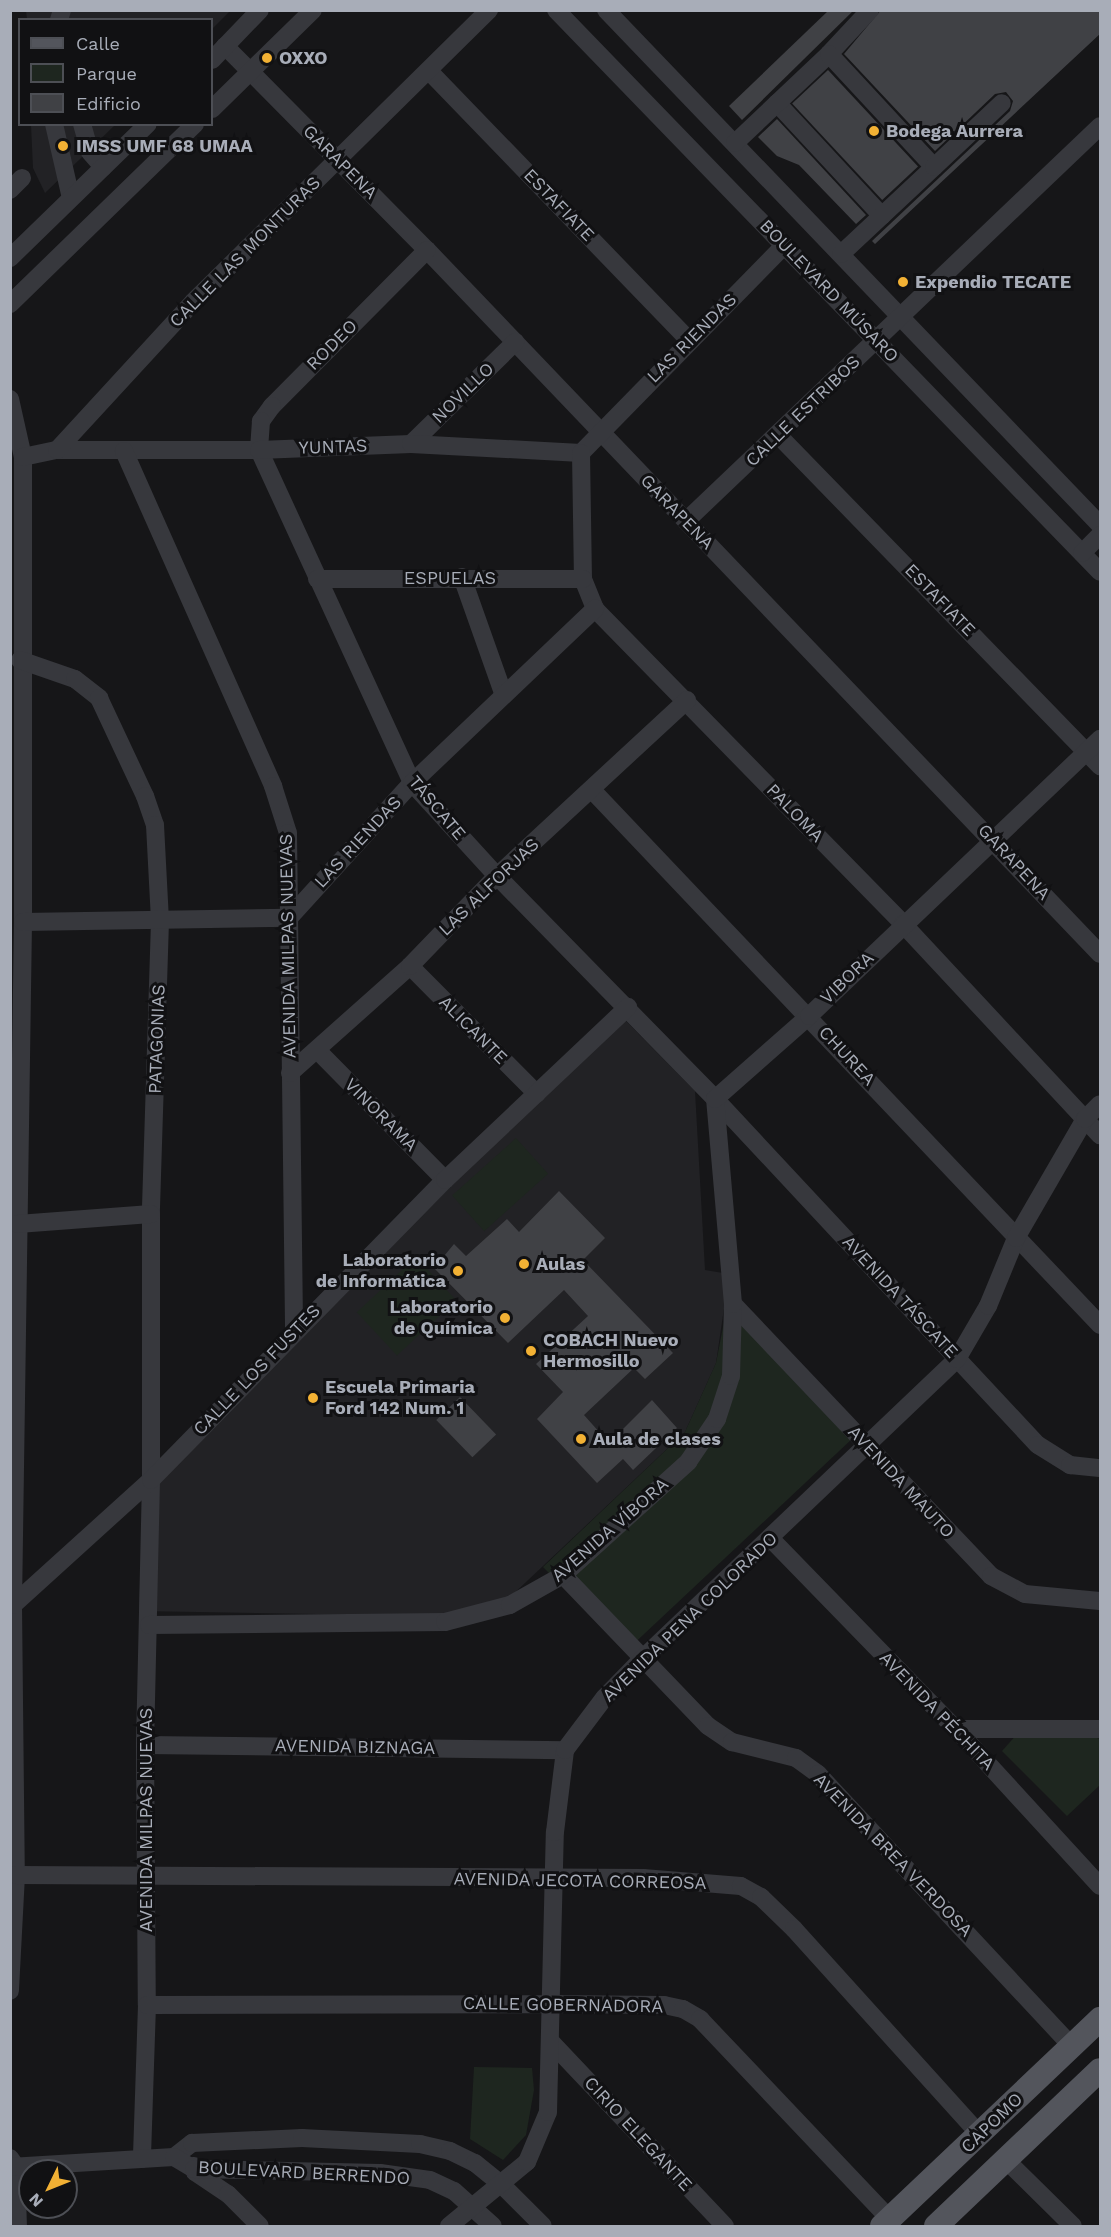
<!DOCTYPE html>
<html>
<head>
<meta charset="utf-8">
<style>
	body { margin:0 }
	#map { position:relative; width:1111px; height:2237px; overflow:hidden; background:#161618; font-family:"Work Sans",sans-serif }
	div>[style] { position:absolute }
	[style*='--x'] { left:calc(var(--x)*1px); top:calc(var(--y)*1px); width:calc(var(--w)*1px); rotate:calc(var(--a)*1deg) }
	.built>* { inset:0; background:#222225 }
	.green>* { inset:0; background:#1e261f; transform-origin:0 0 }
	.building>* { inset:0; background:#404145; transform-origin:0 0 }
	.minor>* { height:18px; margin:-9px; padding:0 9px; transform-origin:9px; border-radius:9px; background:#37383d }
	.major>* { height:24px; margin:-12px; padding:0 12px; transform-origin:12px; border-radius:12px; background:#53555c }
	.dots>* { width:16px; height:16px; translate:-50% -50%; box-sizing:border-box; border:3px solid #111113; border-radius:50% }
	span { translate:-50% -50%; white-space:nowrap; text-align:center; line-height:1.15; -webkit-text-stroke:6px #111113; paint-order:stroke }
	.poi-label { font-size:18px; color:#a8adb8; font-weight:700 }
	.left { translate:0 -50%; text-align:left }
	.right { translate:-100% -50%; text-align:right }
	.street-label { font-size:18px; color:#a8adb8 }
	.frame { position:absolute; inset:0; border:12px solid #a8adb8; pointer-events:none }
	.legend { position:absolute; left:18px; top:18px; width:195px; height:108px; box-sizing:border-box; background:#111113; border:2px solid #4d4f55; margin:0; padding:8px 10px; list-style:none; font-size:18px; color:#a8adb8 }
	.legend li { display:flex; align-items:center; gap:12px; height:30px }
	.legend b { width:30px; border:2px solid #4d4f55 }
	.north { position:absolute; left:18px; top:2159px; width:60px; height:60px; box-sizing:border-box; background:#111113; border:2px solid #4d4f55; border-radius:50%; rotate:227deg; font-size:16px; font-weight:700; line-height:24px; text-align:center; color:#a8adb8 }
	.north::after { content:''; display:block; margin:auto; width:21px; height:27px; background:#f2b134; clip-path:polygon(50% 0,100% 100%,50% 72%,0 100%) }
</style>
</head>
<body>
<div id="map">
	<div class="built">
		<div style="clip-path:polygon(26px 11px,230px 11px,212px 29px,212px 20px,27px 19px)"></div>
		<div style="clip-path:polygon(31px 125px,115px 125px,45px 193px,33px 168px)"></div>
		<div style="clip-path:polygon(620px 1015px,695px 1091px,705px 1270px,729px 1274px,716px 1363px,685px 1432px,506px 1601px,443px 1616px,139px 1611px,143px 1496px)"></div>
	</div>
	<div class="green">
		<div style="left:516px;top:1138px;width:48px;height:86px;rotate:48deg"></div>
		<div style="left:416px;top:1257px;width:59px;height:81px;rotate:47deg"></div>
		<div style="clip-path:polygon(729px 1296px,853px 1438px,626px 1651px,543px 1567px,685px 1432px,716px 1363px)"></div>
		<div style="clip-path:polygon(1019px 1732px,1083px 1733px,1100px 1739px,1100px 1785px,1067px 1816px,1002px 1751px)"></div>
		<div style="clip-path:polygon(474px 2067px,532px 2068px,534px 2090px,526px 2135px,503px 2160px,470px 2139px)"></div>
	</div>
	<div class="building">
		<div style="clip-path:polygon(829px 10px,854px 10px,742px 120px,729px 106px)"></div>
		<div style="clip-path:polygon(881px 10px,1101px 10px,1101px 33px,875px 244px,872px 241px,1010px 111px,1013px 101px,1006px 92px,995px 94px,935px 151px,844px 54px)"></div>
		<div style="left:828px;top:70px;width:132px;height:49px;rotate:47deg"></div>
		<div style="clip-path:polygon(777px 119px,866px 215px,856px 224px,799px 165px,777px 156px,758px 137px)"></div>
		<div style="clip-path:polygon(559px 1191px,605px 1238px,583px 1260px,673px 1353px,645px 1379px,634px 1368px,584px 1415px,609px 1443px,652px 1400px,677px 1428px,633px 1470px,623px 1459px,597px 1483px,537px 1419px,563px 1392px,536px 1364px,588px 1316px,564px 1290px,508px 1343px,434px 1268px,454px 1244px,466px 1256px,507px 1219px,519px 1232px)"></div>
		<div style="left:460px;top:1397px;width:52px;height:33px;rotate:46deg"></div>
	</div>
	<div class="minor">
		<div style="--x:556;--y:10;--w:782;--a:45.93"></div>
		<div style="--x:606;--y:10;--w:714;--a:46.19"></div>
		<div style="--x:59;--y:20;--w:10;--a:-73"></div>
		<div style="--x:225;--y:46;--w:287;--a:45.3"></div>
		<div style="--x:427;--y:250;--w:974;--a:46.29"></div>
		<div style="--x:829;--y:54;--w:60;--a:-47"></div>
		<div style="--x:212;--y:60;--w:69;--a:-46.2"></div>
		<div style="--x:429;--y:71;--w:374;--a:46"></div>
		<div style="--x:777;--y:103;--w:154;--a:47.1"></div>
		<div style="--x:212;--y:109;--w:141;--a:-44.4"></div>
		<div style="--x:54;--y:124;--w:76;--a:77.1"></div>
		<div style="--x:82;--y:124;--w:29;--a:74"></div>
		<div style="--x:90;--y:152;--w:20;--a:49"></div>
		<div style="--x:735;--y:143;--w:129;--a:-43.4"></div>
		<div style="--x:829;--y:54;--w:154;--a:47.1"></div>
		<div style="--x:934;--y:167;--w:127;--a:136.9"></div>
		<div style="--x:934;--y:167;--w:93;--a:-43.3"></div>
		<div style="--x:10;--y:190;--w:17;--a:-45"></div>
		<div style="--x:427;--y:250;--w:220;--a:134.8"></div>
		<div style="--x:272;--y:406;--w:19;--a:126"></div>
		<div style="--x:261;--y:421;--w:29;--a:94"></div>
		<div style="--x:259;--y:450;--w:366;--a:65.3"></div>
		<div style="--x:412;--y:783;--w:126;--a:47.6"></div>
		<div style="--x:497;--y:876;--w:312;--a:45.6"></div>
		<div style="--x:715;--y:1099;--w:473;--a:47"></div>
		<div style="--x:1038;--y:1445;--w:38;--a:32"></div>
		<div style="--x:1070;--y:1465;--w:30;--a:6"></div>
		<div style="--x:10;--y:258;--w:192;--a:-44.2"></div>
		<div style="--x:10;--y:304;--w:258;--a:-44.2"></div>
		<div style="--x:10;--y:399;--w:59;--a:77.4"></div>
		<div style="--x:23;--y:457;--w:465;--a:90"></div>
		<div style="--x:23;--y:922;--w:683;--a:90.84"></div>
		<div style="--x:13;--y:1605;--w:270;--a:89.4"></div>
		<div style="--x:16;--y:1875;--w:116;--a:93"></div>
		<div style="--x:778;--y:435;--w:462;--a:45.8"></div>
		<div style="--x:411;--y:444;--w:146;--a:-44.4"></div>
		<div style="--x:57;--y:450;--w:202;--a:0"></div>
		<div style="--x:259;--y:450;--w:152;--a:-2.3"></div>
		<div style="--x:411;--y:444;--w:170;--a:3"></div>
		<div style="--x:581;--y:453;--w:291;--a:-45.6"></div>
		<div style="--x:124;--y:451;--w:367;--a:66"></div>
		<div style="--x:273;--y:786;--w:49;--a:72.3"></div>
		<div style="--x:288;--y:833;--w:498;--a:89.3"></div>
		<div style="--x:581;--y:453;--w:126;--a:89.1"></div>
		<div style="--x:583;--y:579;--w:32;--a:68"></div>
		<div style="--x:595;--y:609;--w:441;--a:45.6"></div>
		<div style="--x:903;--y:924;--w:289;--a:47"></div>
		<div style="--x:23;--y:457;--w:35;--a:-12"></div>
		<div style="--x:57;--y:450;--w:201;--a:-47.4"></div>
		<div style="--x:193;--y:302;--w:416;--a:-44.6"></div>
		<div style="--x:686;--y:521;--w:572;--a:-43.65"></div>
		<div style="--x:1082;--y:553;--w:25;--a:-45"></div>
		<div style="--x:462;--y:577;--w:123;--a:70.5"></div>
		<div style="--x:317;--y:579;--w:266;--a:0"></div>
		<div style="--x:20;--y:660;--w:58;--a:19.1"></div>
		<div style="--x:75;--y:679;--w:31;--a:38"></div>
		<div style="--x:99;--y:698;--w:108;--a:64.9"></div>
		<div style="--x:145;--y:796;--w:31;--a:71"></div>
		<div style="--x:155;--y:825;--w:96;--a:87"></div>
		<div style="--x:160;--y:921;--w:293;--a:91.8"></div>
		<div style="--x:151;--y:1214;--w:266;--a:90"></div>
		<div style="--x:151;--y:1480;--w:265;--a:91.3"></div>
		<div style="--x:145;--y:1745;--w:260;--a:89.6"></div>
		<div style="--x:147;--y:2005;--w:154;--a:91.9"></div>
		<div style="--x:592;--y:790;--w:738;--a:46.48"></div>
		<div style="--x:23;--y:922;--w:266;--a:-0.9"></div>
		<div style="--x:289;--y:918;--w:183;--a:-47.7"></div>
		<div style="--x:412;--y:783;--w:253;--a:-43.6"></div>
		<div style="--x:410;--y:966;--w:180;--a:45.2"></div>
		<div style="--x:318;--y:1051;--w:181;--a:45.4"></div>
		<div style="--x:290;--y:1073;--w:161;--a:-41.7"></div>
		<div style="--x:410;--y:966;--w:125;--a:-46"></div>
		<div style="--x:497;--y:876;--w:259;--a:-42.8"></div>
		<div style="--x:18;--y:1224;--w:133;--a:-4.3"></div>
		<div style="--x:733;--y:1304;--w:375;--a:46.5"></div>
		<div style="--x:991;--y:1576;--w:38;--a:28"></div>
		<div style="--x:1025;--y:1594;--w:75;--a:5.3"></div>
		<div style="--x:771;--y:1539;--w:265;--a:45.8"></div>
		<div style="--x:956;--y:1729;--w:213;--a:47.5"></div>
		<div style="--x:563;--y:1575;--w:209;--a:46.2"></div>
		<div style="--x:708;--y:1726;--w:29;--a:34"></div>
		<div style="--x:732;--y:1742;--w:66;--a:14"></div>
		<div style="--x:796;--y:1758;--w:27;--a:36"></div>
		<div style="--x:818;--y:1774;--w:372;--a:47"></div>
		<div style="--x:13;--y:1605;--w:186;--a:-42.2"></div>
		<div style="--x:151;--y:1480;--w:420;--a:-45.6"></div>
		<div style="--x:445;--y:1180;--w:252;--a:-43.4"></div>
		<div style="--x:149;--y:1625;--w:296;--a:-0.6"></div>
		<div style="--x:445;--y:1622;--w:67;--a:-14.7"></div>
		<div style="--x:510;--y:1605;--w:61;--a:-29.5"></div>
		<div style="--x:563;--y:1575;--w:169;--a:-42.1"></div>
		<div style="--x:688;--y:1462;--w:52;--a:-56"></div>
		<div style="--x:717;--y:1419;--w:45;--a:-72"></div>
		<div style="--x:731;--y:1376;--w:72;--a:-88.4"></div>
		<div style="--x:733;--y:1304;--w:206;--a:-95"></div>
		<div style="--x:715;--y:1099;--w:125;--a:-41.4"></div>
		<div style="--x:809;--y:1016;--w:402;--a:-43.6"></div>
		<div style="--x:956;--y:1729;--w:144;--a:0"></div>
		<div style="--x:145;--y:1745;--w:420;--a:0.7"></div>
		<div style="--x:16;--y:1875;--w:627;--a:0.27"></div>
		<div style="--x:643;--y:1878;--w:98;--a:4.7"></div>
		<div style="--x:741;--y:1886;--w:23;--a:29"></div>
		<div style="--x:761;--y:1897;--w:46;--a:44.1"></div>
		<div style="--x:794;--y:1929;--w:278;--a:47.9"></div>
		<div style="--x:147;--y:2005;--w:404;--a:-0.1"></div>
		<div style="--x:551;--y:2004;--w:113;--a:0.5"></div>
		<div style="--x:664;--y:2005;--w:19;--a:12"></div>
		<div style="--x:683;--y:2009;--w:20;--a:30"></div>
		<div style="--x:700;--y:2019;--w:276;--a:46.5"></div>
		<div style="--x:551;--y:2042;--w:253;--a:46.6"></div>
		<div style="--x:174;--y:2157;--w:23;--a:-38"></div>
		<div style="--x:192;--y:2143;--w:110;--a:-2.6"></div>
		<div style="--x:302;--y:2138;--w:118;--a:2.9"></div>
		<div style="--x:420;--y:2144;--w:31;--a:13"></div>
		<div style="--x:450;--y:2151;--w:28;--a:26"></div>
		<div style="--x:475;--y:2163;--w:33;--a:39"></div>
		<div style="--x:501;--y:2184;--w:59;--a:45"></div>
		<div style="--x:10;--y:2158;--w:11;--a:56"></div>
		<div style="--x:16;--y:2167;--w:59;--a:88.1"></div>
		<div style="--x:1006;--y:2160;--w:94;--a:44.6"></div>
		<div style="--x:194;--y:2166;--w:6;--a:81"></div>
		<div style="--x:195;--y:2172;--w:40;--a:34"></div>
		<div style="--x:228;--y:2194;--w:45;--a:45"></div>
		<div style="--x:10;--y:2167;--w:164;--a:-3.5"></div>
		<div style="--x:174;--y:2157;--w:23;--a:31"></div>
		<div style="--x:194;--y:2169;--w:186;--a:1.2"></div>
		<div style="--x:380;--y:2173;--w:50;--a:8"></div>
		<div style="--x:430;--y:2180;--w:26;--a:25"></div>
		<div style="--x:454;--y:2191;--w:52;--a:41.9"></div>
		<div style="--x:449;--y:2226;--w:101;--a:-39.4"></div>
		<div style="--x:527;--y:2162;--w:54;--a:-67.2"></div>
		<div style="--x:548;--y:2112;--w:280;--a:-88.6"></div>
		<div style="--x:555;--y:1832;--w:83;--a:-83"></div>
		<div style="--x:565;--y:1750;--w:66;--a:-53"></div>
		<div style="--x:605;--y:1697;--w:52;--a:-45.8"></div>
		<div style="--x:641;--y:1660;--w:436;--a:-43.6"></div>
		<div style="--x:957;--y:1359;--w:61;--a:-59.7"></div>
		<div style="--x:988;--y:1306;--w:74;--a:-67.6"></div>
		<div style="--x:1016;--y:1238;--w:138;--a:-59.9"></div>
		<div style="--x:1085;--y:1119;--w:21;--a:-45"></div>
	</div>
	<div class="major">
		<div style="--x:882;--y:2226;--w:301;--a:-43.5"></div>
		<div style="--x:936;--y:2226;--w:226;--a:-43.6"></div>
	</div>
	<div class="dots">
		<div style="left:267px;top:58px;background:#f2b134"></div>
		<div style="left:874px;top:131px;background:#f2b134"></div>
		<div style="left:63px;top:146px;background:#f2b134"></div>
		<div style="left:903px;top:282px;background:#f2b134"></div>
		<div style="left:524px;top:1264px;background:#f2b134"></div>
		<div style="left:458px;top:1271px;background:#f2b134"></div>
		<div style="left:505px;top:1318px;background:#f2b134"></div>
		<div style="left:531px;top:1351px;background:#f2b134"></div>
		<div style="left:313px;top:1398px;background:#f2b134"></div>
		<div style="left:581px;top:1439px;background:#f2b134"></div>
	</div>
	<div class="poi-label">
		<span class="left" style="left:279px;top:58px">OXXO</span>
		<span class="left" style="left:886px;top:131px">Bodega Aurrera</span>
		<span class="left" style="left:76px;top:146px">IMSS UMF 68 UMAA</span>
		<span class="left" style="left:915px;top:282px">Expendio TECATE</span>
		<span class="right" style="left:446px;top:1271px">Laboratorio<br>de Informática</span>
		<span class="left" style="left:536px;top:1264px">Aulas</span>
		<span class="right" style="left:493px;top:1318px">Laboratorio<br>de Química</span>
		<span class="left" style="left:543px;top:1351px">COBACH Nuevo<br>Hermosillo</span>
		<span class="left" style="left:325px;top:1398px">Escuela Primaria<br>Ford 142 Num. 1</span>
		<span class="left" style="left:593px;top:1439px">Aula de clases</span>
	</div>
	<div class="street-label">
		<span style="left:340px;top:162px;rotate:45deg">GARAPENA</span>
		<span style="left:559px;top:205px;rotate:46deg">ESTAFIATE</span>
		<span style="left:245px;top:252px;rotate:-45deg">CALLE LAS MONTURAS</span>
		<span style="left:829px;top:291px;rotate:46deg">BOULEVARD MÚSARO</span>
		<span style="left:692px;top:338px;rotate:-45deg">LAS RIENDAS</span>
		<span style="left:332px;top:345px;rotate:-45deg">RODEO</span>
		<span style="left:463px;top:393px;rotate:-44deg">NOVILLO</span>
		<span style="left:803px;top:411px;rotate:-44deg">CALLE ESTRIBOS</span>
		<span style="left:333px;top:447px;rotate:-2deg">YUNTAS</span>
		<span style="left:677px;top:512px;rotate:46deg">GARAPENA</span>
		<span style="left:450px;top:578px">ESPUELAS</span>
		<span style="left:940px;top:600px;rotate:46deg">ESTAFIATE</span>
		<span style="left:437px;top:808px;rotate:50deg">TÁSCATE</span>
		<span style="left:795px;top:813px;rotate:46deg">PALOMA</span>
		<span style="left:358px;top:842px;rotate:-47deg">LAS RIENDAS</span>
		<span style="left:1014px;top:862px;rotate:47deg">GARAPENA</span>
		<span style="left:489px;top:887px;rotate:-44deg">LAS ALFORJAS</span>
		<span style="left:288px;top:946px;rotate:-91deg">AVENIDA MILPAS NUEVAS</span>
		<span style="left:847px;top:978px;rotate:-44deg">VIBORA</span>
		<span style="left:473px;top:1030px;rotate:45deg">ALICANTE</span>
		<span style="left:157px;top:1039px;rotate:-88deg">PATAGONIAS</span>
		<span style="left:847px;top:1056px;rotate:47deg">CHUREA</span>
		<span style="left:381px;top:1115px;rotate:45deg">VINORAMA</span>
		<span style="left:900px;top:1297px;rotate:47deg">AVENIDA TÁSCATE</span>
		<span style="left:257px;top:1370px;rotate:-46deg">CALLE LOS FUSTES</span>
		<span style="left:901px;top:1482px;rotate:47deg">AVENIDA MAUTO</span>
		<span style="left:610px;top:1530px;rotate:-41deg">AVENIDA VÍBORA</span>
		<span style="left:690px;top:1617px;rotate:-44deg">AVENIDA PENA COLORADO</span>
		<span style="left:937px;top:1711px;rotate:46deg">AVENIDA PÉCHITA</span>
		<span style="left:355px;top:1747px;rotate:1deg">AVENIDA BIZNAGA</span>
		<span style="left:146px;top:1820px;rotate:-90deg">AVENIDA MILPAS NUEVAS</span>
		<span style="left:893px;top:1855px;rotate:46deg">AVENIDA BREA VERDOSA</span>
		<span style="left:580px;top:1881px;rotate:1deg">AVENIDA JECOTA CORREOSA</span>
		<span style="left:563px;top:2005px;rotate:1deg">CALLE GOBERNADORA</span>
		<span style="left:992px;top:2123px;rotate:-44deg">CAPOMO</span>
		<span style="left:638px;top:2134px;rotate:47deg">CIRIO ELEGANTE</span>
		<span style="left:304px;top:2173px;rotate:3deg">BOULEVARD BERRENDO</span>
	</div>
	<div class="frame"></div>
	<ul class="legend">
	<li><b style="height:8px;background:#53555c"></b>Calle</li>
	<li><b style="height:16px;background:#1e261f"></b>Parque</li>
	<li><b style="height:16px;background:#404145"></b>Edificio</li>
	</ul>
	<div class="north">N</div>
</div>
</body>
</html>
